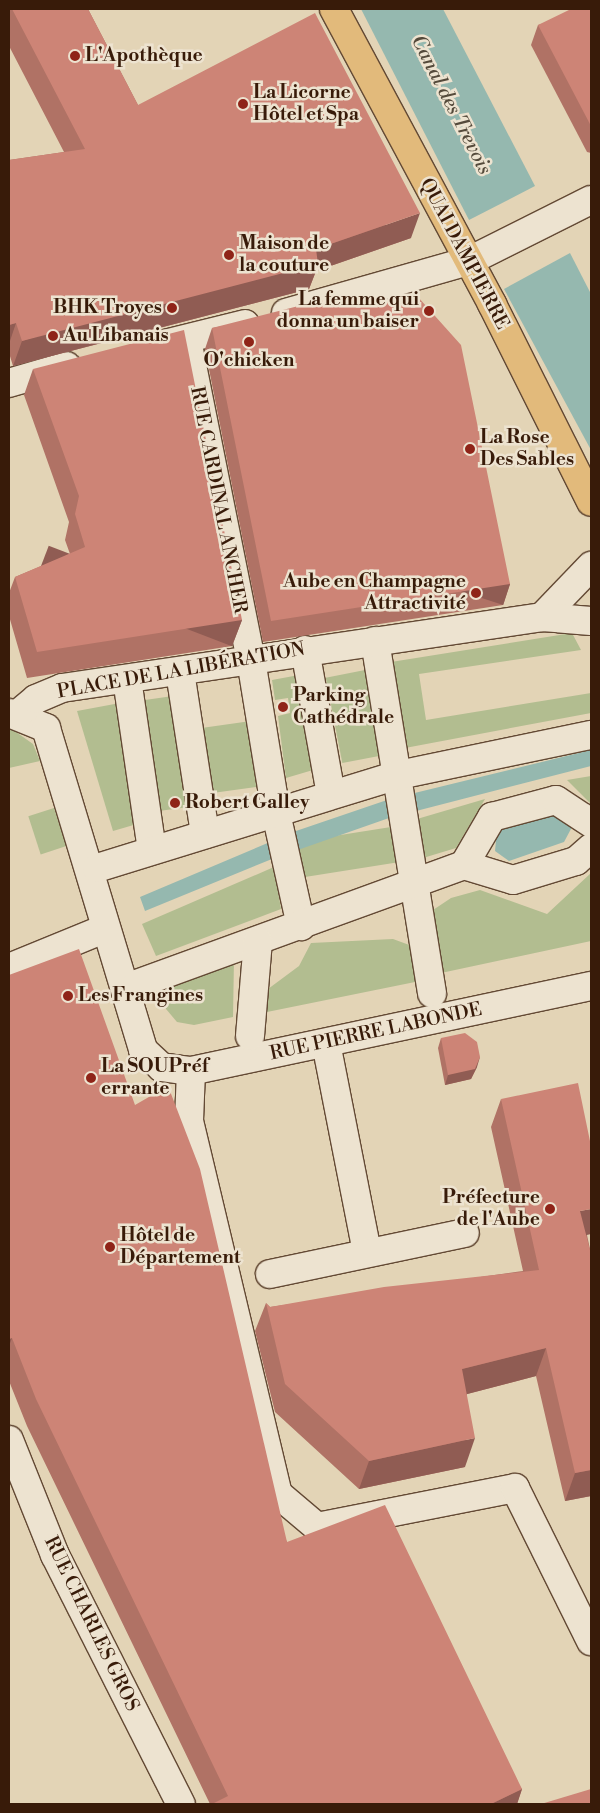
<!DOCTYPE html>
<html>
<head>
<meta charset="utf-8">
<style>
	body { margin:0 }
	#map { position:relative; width:600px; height:1813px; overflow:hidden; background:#e3d4b6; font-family:"Libre Bodoni",serif }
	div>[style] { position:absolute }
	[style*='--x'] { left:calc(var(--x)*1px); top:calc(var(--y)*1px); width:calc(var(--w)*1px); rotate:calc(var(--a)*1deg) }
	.green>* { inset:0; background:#b2bd90; transform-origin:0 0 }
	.water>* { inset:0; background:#95b8af }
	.roads { filter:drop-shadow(1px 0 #634934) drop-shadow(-1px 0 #634934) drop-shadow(0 1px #634934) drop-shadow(0 -1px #634934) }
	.minor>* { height:28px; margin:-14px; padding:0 14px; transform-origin:14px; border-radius:14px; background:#ede3d0 }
	.major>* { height:28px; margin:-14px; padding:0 14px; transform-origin:14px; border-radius:14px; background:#e2ba7b }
	.wall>* { inset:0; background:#b07265 }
	.shaded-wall>* { inset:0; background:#905c53; transform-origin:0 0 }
	.building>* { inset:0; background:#cd8476 }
	.dots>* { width:14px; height:14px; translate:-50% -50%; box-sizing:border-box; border:2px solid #ede3d0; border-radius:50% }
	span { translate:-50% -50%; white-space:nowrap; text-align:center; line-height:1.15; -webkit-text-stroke:5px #ede3d0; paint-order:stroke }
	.poi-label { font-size:19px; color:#381b09; font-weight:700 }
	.left { translate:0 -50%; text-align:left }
	.right { translate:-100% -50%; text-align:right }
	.street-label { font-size:19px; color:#381b09 }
	.water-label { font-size:20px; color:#544a3b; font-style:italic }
	.frame { position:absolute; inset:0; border:10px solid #381b09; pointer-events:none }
</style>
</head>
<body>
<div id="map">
	<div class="green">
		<div style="clip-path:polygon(572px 633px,581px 650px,419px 674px,426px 720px,591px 693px,591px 713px,405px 748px,391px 662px)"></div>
		<div style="left:365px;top:670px;width:87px;height:40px;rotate:79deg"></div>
		<div style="clip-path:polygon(299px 675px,313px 770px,286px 778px,278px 716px,290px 713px,288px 698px,275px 700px,272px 680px)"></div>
		<div style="left:173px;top:696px;width:112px;height:30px;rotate:82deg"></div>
		<div style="clip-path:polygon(120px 703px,137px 824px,113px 831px,77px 711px)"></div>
		<div style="left:251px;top:721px;width:66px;height:50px;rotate:82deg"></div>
		<div style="clip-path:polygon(9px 727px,33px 744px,40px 761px,9px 768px)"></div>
		<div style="clip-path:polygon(591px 776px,591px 804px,567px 780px)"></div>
		<div style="clip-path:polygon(485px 799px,456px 848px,423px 858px,417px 819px)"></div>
		<div style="left:54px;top:808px;width:40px;height:27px;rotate:72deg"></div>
		<div style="left:391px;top:827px;width:36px;height:96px;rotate:81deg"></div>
		<div style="clip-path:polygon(274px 867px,281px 909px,156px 956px,142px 924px)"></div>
		<div style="clip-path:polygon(591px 873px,591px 941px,441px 973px,430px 912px,451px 898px,480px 890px,547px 914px)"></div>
		<div style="clip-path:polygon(393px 939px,412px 946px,419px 961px,415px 982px,267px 1012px,268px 989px,299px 966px,311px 943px)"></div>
		<div style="clip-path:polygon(234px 959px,233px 1017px,194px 1025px,177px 1022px,166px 1009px,159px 993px)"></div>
	</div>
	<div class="water">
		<div style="clip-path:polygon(361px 9px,443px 9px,535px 186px,469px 220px)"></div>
		<div style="clip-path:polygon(570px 253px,591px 294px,591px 450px,504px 289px)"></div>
		<div style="clip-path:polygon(591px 750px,591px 766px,389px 818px,272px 859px,145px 911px,140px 897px,296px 831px,390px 799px)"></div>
		<div style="clip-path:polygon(554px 806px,572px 827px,564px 842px,509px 861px,495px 851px,497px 830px)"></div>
	</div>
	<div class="roads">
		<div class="minor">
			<div style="--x:286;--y:313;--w:190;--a:-15.9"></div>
			<div style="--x:469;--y:261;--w:136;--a:-26.6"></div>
			<div style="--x:187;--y:340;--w:326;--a:78.7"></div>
			<div style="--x:251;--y:660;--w:155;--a:80.7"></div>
			<div style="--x:276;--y:813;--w:116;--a:77.5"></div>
			<div style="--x:148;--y:348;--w:100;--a:-13.9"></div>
			<div style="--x:9;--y:383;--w:60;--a:-16.3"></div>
			<div style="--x:542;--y:617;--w:71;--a:-46.1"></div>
			<div style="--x:375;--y:641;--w:357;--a:80.8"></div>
			<div style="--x:305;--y:650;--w:147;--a:79.8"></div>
			<div style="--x:180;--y:672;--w:164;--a:81.2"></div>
			<div style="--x:127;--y:679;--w:173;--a:81.7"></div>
			<div style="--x:9;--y:713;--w:40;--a:22"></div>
			<div style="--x:46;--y:728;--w:336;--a:73.2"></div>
			<div style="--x:143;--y:1050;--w:25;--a:43"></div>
			<div style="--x:161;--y:1067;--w:30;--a:8"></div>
			<div style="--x:191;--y:1071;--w:409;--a:-12"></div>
			<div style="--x:18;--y:714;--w:23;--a:-40"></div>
			<div style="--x:36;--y:699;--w:28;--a:-23"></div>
			<div style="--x:62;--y:688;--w:485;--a:-8.4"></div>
			<div style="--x:542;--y:617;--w:49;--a:4.7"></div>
			<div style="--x:464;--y:865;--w:56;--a:-59.7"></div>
			<div style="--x:492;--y:817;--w:66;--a:-14.9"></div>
			<div style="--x:556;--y:800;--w:42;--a:33.3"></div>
			<div style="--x:97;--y:868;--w:311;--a:-17.2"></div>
			<div style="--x:394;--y:776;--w:201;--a:-11.8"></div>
			<div style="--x:9;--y:968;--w:103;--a:-22.3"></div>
			<div style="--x:137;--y:984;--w:348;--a:-20"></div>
			<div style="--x:464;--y:865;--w:51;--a:17"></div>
			<div style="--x:513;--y:880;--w:66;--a:-16.8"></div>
			<div style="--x:576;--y:861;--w:20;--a:-41"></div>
			<div style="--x:250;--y:1036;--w:95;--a:-85.2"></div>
			<div style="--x:326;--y:1043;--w:213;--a:78.9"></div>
			<div style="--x:191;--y:1071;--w:50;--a:92.3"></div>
			<div style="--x:189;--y:1121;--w:383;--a:76.6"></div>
			<div style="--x:278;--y:1494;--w:51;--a:40.2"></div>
			<div style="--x:317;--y:1527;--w:202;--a:-11.1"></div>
			<div style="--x:515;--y:1488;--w:171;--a:63.6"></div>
			<div style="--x:270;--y:1274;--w:199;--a:-11.9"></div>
			<div style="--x:9;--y:1440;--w:124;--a:68.2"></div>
			<div style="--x:55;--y:1555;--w:279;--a:63.2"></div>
		</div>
		<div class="major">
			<div style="--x:334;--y:9;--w:335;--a:61.8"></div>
			<div style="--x:492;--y:304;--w:221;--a:63.4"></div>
		</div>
	</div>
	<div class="wall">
		<div style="clip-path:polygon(9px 9px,88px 9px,138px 105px,411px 238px,316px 271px,309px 289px,13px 366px,9px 353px,9px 160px,64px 152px,9px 46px)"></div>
		<div style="clip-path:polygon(591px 9px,591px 153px,587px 152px,531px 45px,538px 25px)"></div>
		<div style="clip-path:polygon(324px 307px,510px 584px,503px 605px,263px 642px,205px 349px,212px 328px)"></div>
		<div style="clip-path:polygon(33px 369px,242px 620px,232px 646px,27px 678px,9px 616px,9px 593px,15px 577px,70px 554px,65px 540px,69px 522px,24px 395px)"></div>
		<div style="clip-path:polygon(9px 975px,287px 1542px,522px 1789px,517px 1804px,210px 1804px,27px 1426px,9px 1381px)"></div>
		<div style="clip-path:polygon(441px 1038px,477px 1067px,471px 1079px,445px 1085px,438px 1048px)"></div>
		<div style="clip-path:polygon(501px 1099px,587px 1235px,591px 1254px,591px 1496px,565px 1501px,536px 1376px,467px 1394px,465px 1467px,359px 1489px,275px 1412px,255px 1331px,266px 1303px,270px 1307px,523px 1271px,491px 1127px)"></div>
	</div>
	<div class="shaded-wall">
		<div style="clip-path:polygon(420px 213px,411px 238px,316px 271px,309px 289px,13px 366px,22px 341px,316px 249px)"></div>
		<div style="clip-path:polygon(16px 323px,9px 344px,9px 325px)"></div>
		<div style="left:510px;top:584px;width:22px;height:242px;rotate:108deg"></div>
		<div style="left:242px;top:620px;width:28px;height:207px;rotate:111deg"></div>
		<div style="clip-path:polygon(480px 1057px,477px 1067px,471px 1079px,445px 1085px,448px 1075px)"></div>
		<div style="clip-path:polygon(591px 1209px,591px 1234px,570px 1239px,580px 1211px)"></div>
		<div style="clip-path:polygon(12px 1338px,9px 1346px,9px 1339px)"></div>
		<div style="clip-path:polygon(546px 1348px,536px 1376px,452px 1398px,462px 1369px)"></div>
		<div style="clip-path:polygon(475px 1438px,465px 1467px,359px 1489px,369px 1461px)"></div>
		<div style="clip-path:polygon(591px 1470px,591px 1496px,565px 1501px,575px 1473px)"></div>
		<div style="clip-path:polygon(522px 1789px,517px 1804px,491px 1804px)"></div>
	</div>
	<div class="building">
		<div style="clip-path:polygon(12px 9px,88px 9px,138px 105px,315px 13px,420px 213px,316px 249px,318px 264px,22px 341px,16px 323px,9px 325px,9px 160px,85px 149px)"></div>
		<div style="clip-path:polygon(571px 9px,591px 9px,591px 126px,538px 25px)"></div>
		<div style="clip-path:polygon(418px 297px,461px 345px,510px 584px,271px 621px,212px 328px,322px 300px,324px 307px)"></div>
		<div style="clip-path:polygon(184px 330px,242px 620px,37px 652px,15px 577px,85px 547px,75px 514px,79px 496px,33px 369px)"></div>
		<div style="clip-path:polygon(79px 949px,135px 1105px,168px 1086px,200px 1169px,287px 1542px,385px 1505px,522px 1789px,491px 1804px,212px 1804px,228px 1796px,36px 1399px,12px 1338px,9px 1339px,9px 975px)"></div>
		<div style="clip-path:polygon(465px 1033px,477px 1042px,480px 1057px,475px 1069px,448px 1075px,441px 1038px)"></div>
		<div style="clip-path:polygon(578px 1083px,591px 1146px,591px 1209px,580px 1211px,591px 1254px,591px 1470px,575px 1473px,546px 1348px,462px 1369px,475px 1438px,369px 1461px,285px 1384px,266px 1303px,270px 1307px,384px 1287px,539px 1270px,501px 1099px)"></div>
		<div style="clip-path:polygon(591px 1789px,591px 1804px,541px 1804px)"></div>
	</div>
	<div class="dots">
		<div style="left:75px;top:56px;background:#8f2418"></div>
		<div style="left:243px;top:104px;background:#8f2418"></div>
		<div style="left:229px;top:255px;background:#8f2418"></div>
		<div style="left:172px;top:308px;background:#8f2418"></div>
		<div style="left:429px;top:311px;background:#8f2418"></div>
		<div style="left:53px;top:336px;background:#8f2418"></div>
		<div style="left:249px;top:342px;background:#8f2418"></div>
		<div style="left:470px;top:449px;background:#8f2418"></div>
		<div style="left:476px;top:593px;background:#8f2418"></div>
		<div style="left:283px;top:707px;background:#8f2418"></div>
		<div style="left:175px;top:803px;background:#8f2418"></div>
		<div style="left:68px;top:996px;background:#8f2418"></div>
		<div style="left:91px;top:1078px;background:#8f2418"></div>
		<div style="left:550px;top:1209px;background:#8f2418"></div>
		<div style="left:110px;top:1247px;background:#8f2418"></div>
	</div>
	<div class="poi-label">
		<span class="left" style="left:85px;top:56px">L'Apothèque</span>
		<span class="left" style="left:253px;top:104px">La Licorne<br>Hôtel et Spa</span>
		<span class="left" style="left:239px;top:255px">Maison de<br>la couture</span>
		<span class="right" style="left:419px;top:311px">La femme qui<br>donna un baiser</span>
		<span class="right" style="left:162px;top:308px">BHK Troyes</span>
		<span class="left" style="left:63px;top:336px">Au Libanais</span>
		<span style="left:249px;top:361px">O'chicken</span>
		<span class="left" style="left:480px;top:449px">La Rose<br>Des Sables</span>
		<span class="right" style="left:466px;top:593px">Aube en Champagne<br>Attractivité</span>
		<span class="left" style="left:293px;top:707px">Parking<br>Cathédrale</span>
		<span class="left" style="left:185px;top:803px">Robert Galley</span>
		<span class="left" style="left:78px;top:996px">Les Frangines</span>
		<span class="left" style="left:101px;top:1078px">La SOUPréf<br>errante</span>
		<span class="right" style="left:540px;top:1209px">Préfecture<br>de l'Aube</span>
		<span class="left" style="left:120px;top:1247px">Hôtel de<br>Département</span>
	</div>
	<div class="street-label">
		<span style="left:464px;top:254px;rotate:62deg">QUAI DAMPIERRE</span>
		<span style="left:218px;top:500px;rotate:79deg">RUE CARDINAL ANCHER</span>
		<span style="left:181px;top:671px;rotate:-10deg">PLACE DE LA LIBÉRATION</span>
		<span style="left:376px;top:1032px;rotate:-12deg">RUE PIERRE LABONDE</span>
		<span style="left:91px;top:1624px;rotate:64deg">RUE CHARLES GROS</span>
	</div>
	<div class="water-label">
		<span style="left:451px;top:105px;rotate:63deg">Canal des Trevois</span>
	</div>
	<div class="frame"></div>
</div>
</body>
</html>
